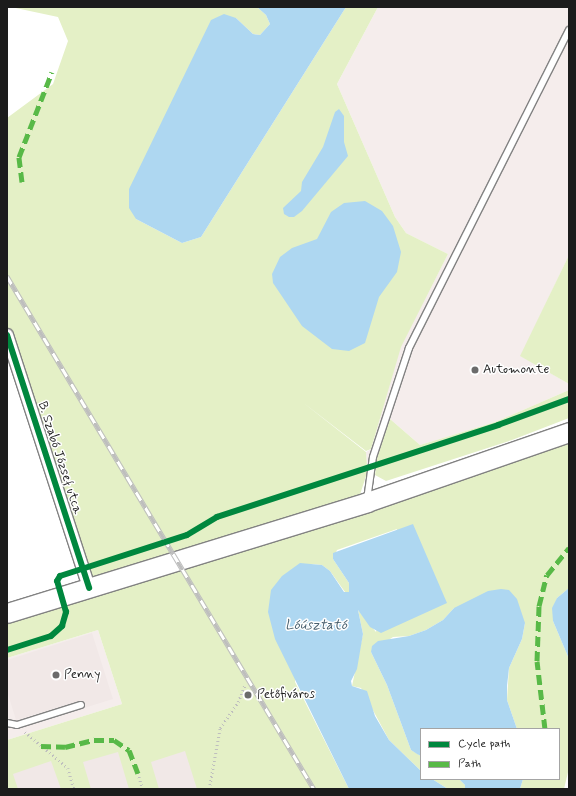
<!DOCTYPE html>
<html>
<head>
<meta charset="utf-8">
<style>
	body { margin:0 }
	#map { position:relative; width:576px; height:796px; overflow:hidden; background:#fff; font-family:Mynerve,sans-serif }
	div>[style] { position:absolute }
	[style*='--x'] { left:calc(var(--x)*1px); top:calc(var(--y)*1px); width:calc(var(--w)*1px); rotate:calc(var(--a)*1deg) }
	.built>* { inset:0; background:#f5edec }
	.green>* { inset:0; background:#e4f0c6 }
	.water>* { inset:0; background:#aed7f1 }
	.building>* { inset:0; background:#f1e8e7 }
	.path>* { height:2.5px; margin-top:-1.25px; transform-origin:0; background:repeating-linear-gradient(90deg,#bebebe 0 1px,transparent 0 4px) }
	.roads { filter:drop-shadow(1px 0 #828282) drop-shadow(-1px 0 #828282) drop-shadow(0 1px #828282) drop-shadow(0 -1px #828282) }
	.service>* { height:6px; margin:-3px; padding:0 3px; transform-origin:3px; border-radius:3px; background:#fff }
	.minor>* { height:12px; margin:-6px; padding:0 6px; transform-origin:6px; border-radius:6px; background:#fff }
	.primary>* { height:19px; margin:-9.5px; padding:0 9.5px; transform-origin:9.5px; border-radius:9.5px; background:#fff }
	.rail>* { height:4.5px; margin-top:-2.25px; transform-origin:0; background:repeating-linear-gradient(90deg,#fff 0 9px,#bebebe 0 18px); box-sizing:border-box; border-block:1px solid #bebebe }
	.quiet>* { height:5px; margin-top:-2.5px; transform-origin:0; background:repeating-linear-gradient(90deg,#58b947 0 10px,transparent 0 15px) }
	.cycleway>* { height:6px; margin:-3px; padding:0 3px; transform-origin:3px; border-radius:3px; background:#00873e }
	.dots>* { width:11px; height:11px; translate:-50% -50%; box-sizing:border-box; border:2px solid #fff; border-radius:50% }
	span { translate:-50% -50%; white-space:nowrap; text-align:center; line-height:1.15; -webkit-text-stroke:3px #fff; paint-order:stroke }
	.poi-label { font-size:13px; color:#1c1c1c }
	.left { translate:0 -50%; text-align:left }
	.street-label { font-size:13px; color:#1c1c1c }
	.water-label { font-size:14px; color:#49606f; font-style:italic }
	.frame { position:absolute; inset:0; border:8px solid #1c1c1c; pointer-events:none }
	.legend { position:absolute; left:420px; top:728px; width:140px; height:52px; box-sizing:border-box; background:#fff; border:1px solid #a4a4a4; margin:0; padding:5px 7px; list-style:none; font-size:12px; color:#1c1c1c }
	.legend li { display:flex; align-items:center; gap:8px; height:20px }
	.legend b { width:20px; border:1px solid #a4a4a4 }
</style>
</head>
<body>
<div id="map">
	<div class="built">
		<div style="clip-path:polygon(378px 7px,569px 7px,569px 255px,521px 356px,569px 384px,569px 390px,495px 422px,420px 445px,390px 419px,376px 463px,367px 465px,366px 452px,371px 449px,400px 347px,448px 254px,406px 233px,395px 217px,337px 84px)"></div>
		<div style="clip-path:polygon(98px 630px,122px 704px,7px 740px,7px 658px)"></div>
	</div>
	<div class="green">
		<div style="clip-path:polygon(11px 7px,257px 7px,266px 15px,270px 24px,260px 35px,253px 34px,236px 18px,136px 219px,182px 243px,201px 237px,346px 7px,378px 7px,337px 84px,395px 217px,406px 233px,448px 254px,401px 347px,371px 449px,366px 451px,301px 401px,366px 452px,367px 465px,370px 464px,353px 516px,569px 442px,569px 588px,557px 598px,553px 621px,569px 659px,569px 768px,564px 789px,520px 789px,523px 779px,559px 779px,559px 729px,517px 729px,507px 700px,509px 668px,522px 639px,525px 623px,454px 608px,443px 620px,426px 630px,409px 636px,393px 637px,371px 652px,387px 685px,411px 750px,421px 756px,421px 771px,389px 740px,361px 688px,352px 686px,363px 634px,358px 610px,376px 632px,397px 529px,337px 550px,333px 559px,349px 583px,349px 592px,345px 592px,330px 571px,322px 565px,311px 564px,295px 682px,349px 789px,7px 789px,7px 740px,122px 704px,98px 630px,7px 658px,7px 611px,85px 587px,7px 346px,7px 118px,53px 84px,68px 41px,58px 17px)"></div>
		<div style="clip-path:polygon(569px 255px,569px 384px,520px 356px)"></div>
		<div style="clip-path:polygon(569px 390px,569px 418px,512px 440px,386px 481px,375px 475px,377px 458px,390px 419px,420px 445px,495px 422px)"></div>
		<div style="clip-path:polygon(432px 779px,459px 779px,465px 785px,465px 789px,448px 789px)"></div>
	</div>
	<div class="water">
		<div style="clip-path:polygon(257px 7px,346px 7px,201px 237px,182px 243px,136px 219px,129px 208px,129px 189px,211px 20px,224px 14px,236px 18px,253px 34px,260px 35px,270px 24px,266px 15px)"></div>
		<div style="clip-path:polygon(339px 109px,344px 116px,344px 142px,348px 156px,302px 211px,294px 217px,289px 217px,284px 214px,283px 208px,301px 191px,302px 182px,323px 147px,335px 112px)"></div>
		<div style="clip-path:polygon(365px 201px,382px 211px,393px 226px,401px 252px,397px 272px,379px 297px,365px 343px,349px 351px,332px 349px,302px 326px,273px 283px,272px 274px,280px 257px,292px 248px,317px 239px,331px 212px,344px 203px)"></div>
		<div style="clip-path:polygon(413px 524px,447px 603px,381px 633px,370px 627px,358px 610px,363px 634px,357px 669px,351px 681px,352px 686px,367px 691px,375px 716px,389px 740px,421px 771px,421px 779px,432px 779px,448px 789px,349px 789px,275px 639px,268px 612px,271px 590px,282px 576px,300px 563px,322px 565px,330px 571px,344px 592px,349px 592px,349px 583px,333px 559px,333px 553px)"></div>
		<div style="clip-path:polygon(569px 588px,569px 659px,553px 621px,552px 608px,557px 598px)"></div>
		<div style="clip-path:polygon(501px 589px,509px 590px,517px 599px,525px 623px,522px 639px,509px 668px,507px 686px,507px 700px,517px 729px,421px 729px,421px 756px,417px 754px,411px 750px,387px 685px,371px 652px,372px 646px,378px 641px,409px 636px,426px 630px,443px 620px,454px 608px,488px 591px)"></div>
		<div style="clip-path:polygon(459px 779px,523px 779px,520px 789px,465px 789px,465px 785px)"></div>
	</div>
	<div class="building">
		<div style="clip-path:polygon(92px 633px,113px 699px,84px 708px,85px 703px,80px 701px,16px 720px,7px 691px,7px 660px)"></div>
		<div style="clip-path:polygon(185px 751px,197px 789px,159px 789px,151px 762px)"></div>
		<div style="clip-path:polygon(118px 752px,129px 789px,91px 789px,83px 762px)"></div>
		<div style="clip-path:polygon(51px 761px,61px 789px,18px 789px,13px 774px)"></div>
	</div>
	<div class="path">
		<div style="--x:25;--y:732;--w:56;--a:39.9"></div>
		<div style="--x:68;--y:768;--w:22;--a:74"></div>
		<div style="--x:138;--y:773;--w:17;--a:73"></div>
		<div style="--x:209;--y:789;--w:62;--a:-79.8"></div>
		<div style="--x:220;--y:728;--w:32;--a:-55"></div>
		<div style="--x:238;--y:702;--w:18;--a:-68"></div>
	</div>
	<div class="roads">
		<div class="service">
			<div style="--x:367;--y:500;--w:43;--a:-82.1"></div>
			<div style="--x:373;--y:457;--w:115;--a:-71.7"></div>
			<div style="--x:409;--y:348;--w:356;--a:-63.3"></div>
			<div style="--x:7;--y:723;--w:10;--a:11"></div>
			<div style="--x:17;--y:725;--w:67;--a:-17.4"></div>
		</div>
		<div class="minor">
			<div style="--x:7;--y:335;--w:266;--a:72"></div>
		</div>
		<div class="primary">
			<div style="--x:7;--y:613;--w:377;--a:-17.1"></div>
			<div style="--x:367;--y:502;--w:214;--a:-19.1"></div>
		</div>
	</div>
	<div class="rail">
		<div style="--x:7;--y:276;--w:598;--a:59.1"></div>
	</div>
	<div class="quiet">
		<div style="--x:22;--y:182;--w:25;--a:-97"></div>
		<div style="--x:19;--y:157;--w:91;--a:-68.8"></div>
		<div style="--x:545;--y:729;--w:68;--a:-96.7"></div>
		<div style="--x:537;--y:661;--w:55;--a:-87.9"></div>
		<div style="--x:539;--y:606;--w:32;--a:-76"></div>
		<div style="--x:547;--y:575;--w:35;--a:-51"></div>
		<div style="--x:41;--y:746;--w:24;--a:2"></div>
		<div style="--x:65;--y:747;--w:30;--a:-14"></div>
		<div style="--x:94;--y:740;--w:20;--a:0"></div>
		<div style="--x:114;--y:740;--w:18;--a:34"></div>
		<div style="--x:129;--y:750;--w:25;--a:69"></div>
	</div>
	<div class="cycleway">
		<div style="--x:7;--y:335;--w:266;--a:72"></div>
		<div style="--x:7;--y:650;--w:46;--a:-17.7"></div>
		<div style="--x:51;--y:636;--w:15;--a:-42"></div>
		<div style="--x:62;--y:626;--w:15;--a:-74"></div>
		<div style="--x:66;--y:612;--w:32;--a:-106"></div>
		<div style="--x:57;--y:581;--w:6;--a:-59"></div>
		<div style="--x:60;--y:576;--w:133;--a:-17.9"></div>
		<div style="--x:187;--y:535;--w:35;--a:-31"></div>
		<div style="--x:217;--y:517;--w:296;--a:-18.1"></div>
		<div style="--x:498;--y:425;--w:76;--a:-20.1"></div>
	</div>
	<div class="dots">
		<div style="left:475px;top:370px;background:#6b6b6b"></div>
		<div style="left:56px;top:675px;background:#6b6b6b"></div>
		<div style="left:248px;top:695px;background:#6b6b6b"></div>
	</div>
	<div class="poi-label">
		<span class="left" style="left:483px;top:370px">Automonte</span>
		<span class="left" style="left:64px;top:675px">Penny</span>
		<span class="left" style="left:257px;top:695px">Petőfiváros</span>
	</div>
	<div class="street-label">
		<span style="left:59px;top:458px;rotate:72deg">B. Szabó József utca</span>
	</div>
	<div class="water-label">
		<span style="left:316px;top:625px">Lóúsztató</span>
	</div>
	<div class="frame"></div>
	<ul class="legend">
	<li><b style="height:5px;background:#00873e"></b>Cycle path</li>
	<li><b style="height:5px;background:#58b947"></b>Path</li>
	</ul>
</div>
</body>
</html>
